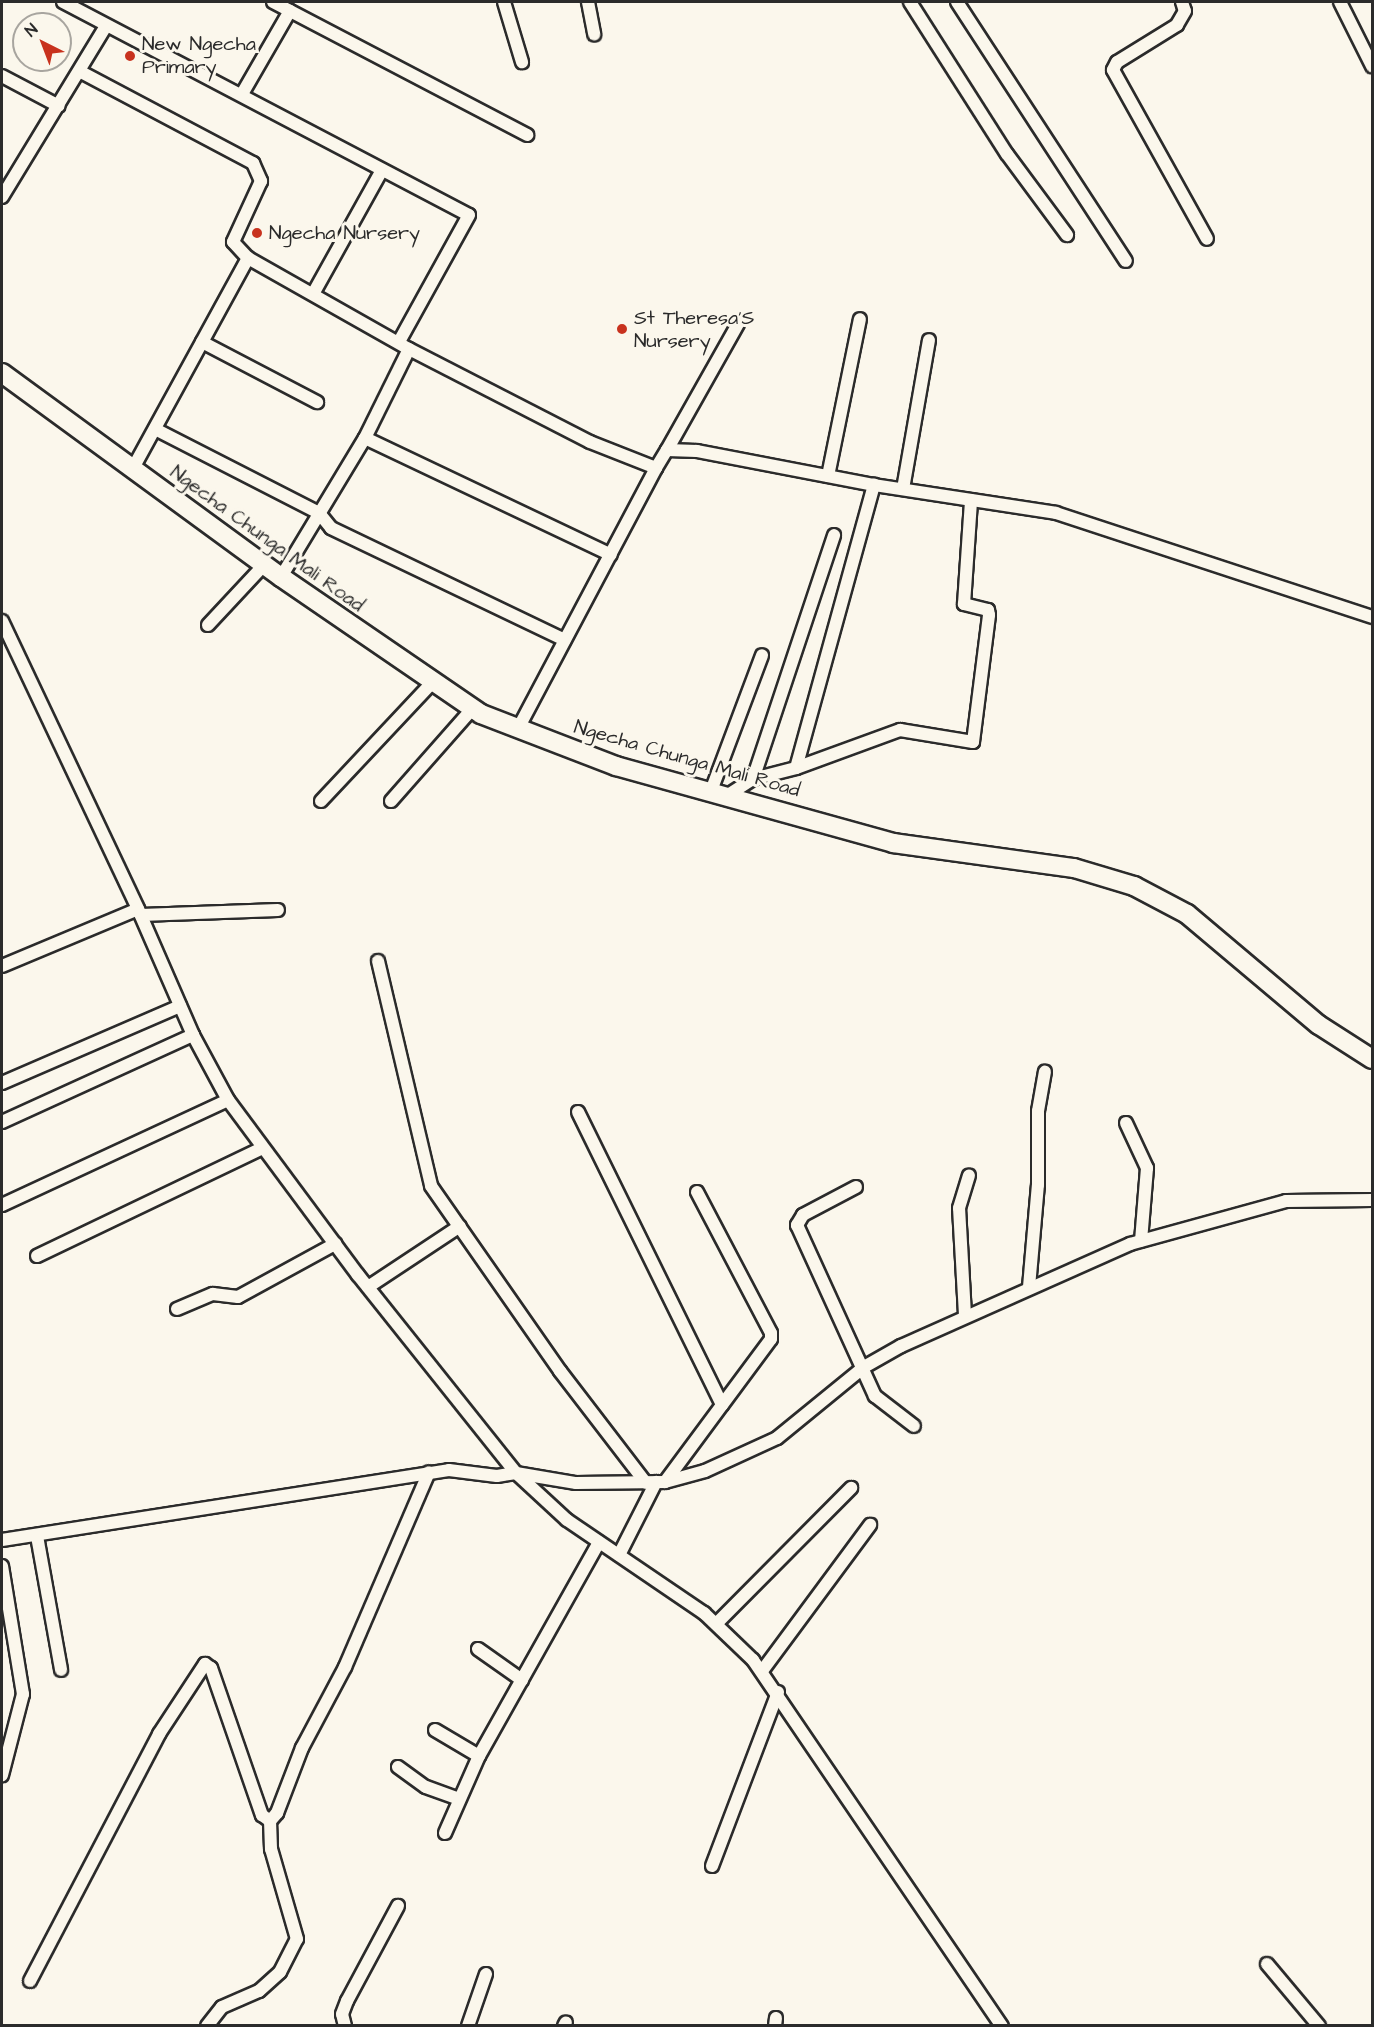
<!DOCTYPE html>
<html>
<head>
<meta charset="utf-8">
<style>
	body { margin:0 }
	#map { position:relative; width:1374px; height:2027px; overflow:hidden; background:#fbf7ec; font-family:"Architects Daughter",sans-serif }
	div>[style] { position:absolute }
	[style*='--x'] { left:calc(var(--x)*1px); top:calc(var(--y)*1px); width:calc(var(--w)*1px); rotate:calc(var(--a)*1deg) }
	.roads { filter:drop-shadow(2px 0 #2b2b2b) drop-shadow(-2px 0 #2b2b2b) drop-shadow(0 2px #2b2b2b) drop-shadow(0 -2px #2b2b2b) }
	.minor>* { height:12px; margin:-6px; padding:0 6px; transform-origin:6px; border-radius:6px; background:#fbf7ec }
	.primary>* { height:18px; margin:-9px; padding:0 9px; transform-origin:9px; border-radius:9px; background:#fbf7ec }
	.dots>* { width:16px; height:16px; translate:-50% -50%; box-sizing:border-box; border:3px solid #fbf7ec; border-radius:50% }
	span { translate:-50% -50%; white-space:nowrap; text-align:center; line-height:1.15; -webkit-text-stroke:6px #fbf7ec; paint-order:stroke }
	.poi-label { font-size:20px; color:#2b2b2b }
	.left { translate:0 -50%; text-align:left }
	.street-label { font-size:20px; color:#2b2b2b }
	.frame { position:absolute; inset:0; border:3px solid #2b2b2b; pointer-events:none }
	.north { position:absolute; left:12px; top:12px; width:60px; height:60px; box-sizing:border-box; background:#fbf7ec; border:2px solid #a8a59f; border-radius:50%; rotate:318deg; font-size:16px; font-weight:700; line-height:24px; text-align:center; color:#2b2b2b }
	.north::after { content:''; display:block; margin:auto; width:21px; height:27px; background:#c8321e; clip-path:polygon(50% 0,100% 100%,50% 72%,0 100%) }
</style>
</head>
<body>
<div id="map">
	<div class="roads">
		<div class="minor">
			<div style="--x:63;--y:2;--w:458;--a:27.7"></div>
			<div style="--x:469;--y:215;--w:145;--a:118.9"></div>
			<div style="--x:273;--y:2;--w:287;--a:27.6"></div>
			<div style="--x:504;--y:2;--w:63;--a:73.3"></div>
			<div style="--x:588;--y:2;--w:33;--a:79"></div>
			<div style="--x:910;--y:2;--w:180;--a:57.5"></div>
			<div style="--x:1007;--y:154;--w:101;--a:53.5"></div>
			<div style="--x:957;--y:2;--w:309;--a:56.9"></div>
			<div style="--x:1182;--y:2;--w:9;--a:72"></div>
			<div style="--x:1185;--y:11;--w:16;--a:120"></div>
			<div style="--x:1177;--y:25;--w:70;--a:148.3"></div>
			<div style="--x:1117;--y:62;--w:9;--a:117"></div>
			<div style="--x:1113;--y:70;--w:193;--a:60.9"></div>
			<div style="--x:1340;--y:2;--w:72;--a:63.4"></div>
			<div style="--x:81;--y:72;--w:195;--a:27.9"></div>
			<div style="--x:253;--y:163;--w:20;--a:66"></div>
			<div style="--x:261;--y:181;--w:67;--a:114.7"></div>
			<div style="--x:233;--y:242;--w:22;--a:47"></div>
			<div style="--x:248;--y:258;--w:185;--a:29.5"></div>
			<div style="--x:409;--y:349;--w:203;--a:27.2"></div>
			<div style="--x:590;--y:442;--w:71;--a:21.5"></div>
			<div style="--x:656;--y:468;--w:295;--a:117.9"></div>
			<div style="--x:2;--y:76;--w:64;--a:27.8"></div>
			<div style="--x:242;--y:94;--w:96;--a:-60"></div>
			<div style="--x:2;--y:197;--w:200;--a:-58.7"></div>
			<div style="--x:313;--y:294;--w:142;--a:-60.9"></div>
			<div style="--x:202;--y:342;--w:130;--a:27.6"></div>
			<div style="--x:155;--y:429;--w:184;--a:27.1"></div>
			<div style="--x:319;--y:513;--w:19;--a:51"></div>
			<div style="--x:331;--y:528;--w:259;--a:25.6"></div>
			<div style="--x:365;--y:438;--w:272;--a:25.4"></div>
			<div style="--x:667;--y:450;--w:145;--a:-60.6"></div>
			<div style="--x:656;--y:468;--w:21;--a:-59"></div>
			<div style="--x:667;--y:450;--w:30;--a:2"></div>
			<div style="--x:697;--y:451;--w:180;--a:10.9"></div>
			<div style="--x:874;--y:485;--w:184;--a:8.7"></div>
			<div style="--x:1056;--y:513;--w:333;--a:18.2"></div>
			<div style="--x:132;--y:470;--w:242;--a:-61.3"></div>
			<div style="--x:828;--y:476;--w:160;--a:-78.5"></div>
			<div style="--x:903;--y:489;--w:151;--a:-80.1"></div>
			<div style="--x:281;--y:577;--w:162;--a:-58.9"></div>
			<div style="--x:365;--y:438;--w:99;--a:-63.7"></div>
			<div style="--x:2;--y:621;--w:318;--a:64.7"></div>
			<div style="--x:138;--y:909;--w:137;--a:66.4"></div>
			<div style="--x:193;--y:1035;--w:74;--a:61.7"></div>
			<div style="--x:228;--y:1100;--w:218;--a:53.4"></div>
			<div style="--x:358;--y:1275;--w:253;--a:51.4"></div>
			<div style="--x:516;--y:1473;--w:69;--a:42.7"></div>
			<div style="--x:567;--y:1520;--w:166;--a:34.2"></div>
			<div style="--x:704;--y:1613;--w:68;--a:43.8"></div>
			<div style="--x:753;--y:1660;--w:443;--a:55.8"></div>
			<div style="--x:208;--y:625;--w:82;--a:-47"></div>
			<div style="--x:796;--y:768;--w:111;--a:-20.1"></div>
			<div style="--x:900;--y:730;--w:74;--a:9.3"></div>
			<div style="--x:973;--y:742;--w:128;--a:-82.8"></div>
			<div style="--x:989;--y:615;--w:5;--a:-101"></div>
			<div style="--x:988;--y:610;--w:25;--a:-166"></div>
			<div style="--x:964;--y:604;--w:104;--a:-86.1"></div>
			<div style="--x:753;--y:779;--w:257;--a:-71.6"></div>
			<div style="--x:711;--y:791;--w:145;--a:-69.4"></div>
			<div style="--x:728;--y:795;--w:30;--a:-33"></div>
			<div style="--x:753;--y:779;--w:44;--a:-14.3"></div>
			<div style="--x:796;--y:768;--w:294;--a:-74.6"></div>
			<div style="--x:321;--y:801;--w:161;--a:-46.8"></div>
			<div style="--x:391;--y:801;--w:123;--a:-48.6"></div>
			<div style="--x:141;--y:915;--w:137;--a:-2.1"></div>
			<div style="--x:378;--y:961;--w:231;--a:76.7"></div>
			<div style="--x:431;--y:1186;--w:226;--a:55.1"></div>
			<div style="--x:560;--y:1371;--w:141;--a:52.5"></div>
			<div style="--x:2;--y:966;--w:147;--a:-22.7"></div>
			<div style="--x:2;--y:1083;--w:194;--a:-23.4"></div>
			<div style="--x:578;--y:1112;--w:326;--a:63.8"></div>
			<div style="--x:722;--y:1405;--w:96;--a:126.5"></div>
			<div style="--x:2;--y:1122;--w:210;--a:-24.5"></div>
			<div style="--x:1126;--y:1123;--w:50;--a:65"></div>
			<div style="--x:1147;--y:1168;--w:73;--a:94.7"></div>
			<div style="--x:856;--y:1187;--w:60;--a:152.2"></div>
			<div style="--x:803;--y:1215;--w:12;--a:121"></div>
			<div style="--x:797;--y:1225;--w:188;--a:65.5"></div>
			<div style="--x:875;--y:1396;--w:49;--a:37.6"></div>
			<div style="--x:697;--y:1192;--w:159;--a:62.3"></div>
			<div style="--x:771;--y:1333;--w:6;--a:90"></div>
			<div style="--x:771;--y:1339;--w:82;--a:126.6"></div>
			<div style="--x:2;--y:1205;--w:249;--a:-24.9"></div>
			<div style="--x:37;--y:1256;--w:250;--a:-25.6"></div>
			<div style="--x:368;--y:1287;--w:110;--a:-33.5"></div>
			<div style="--x:1029;--y:1287;--w:102;--a:-85"></div>
			<div style="--x:1038;--y:1185;--w:74;--a:-90"></div>
			<div style="--x:1038;--y:1111;--w:40;--a:-80"></div>
			<div style="--x:177;--y:1309;--w:39;--a:-23"></div>
			<div style="--x:213;--y:1294;--w:25;--a:7"></div>
			<div style="--x:238;--y:1297;--w:111;--a:-28.7"></div>
			<div style="--x:965;--y:1315;--w:107;--a:-93.2"></div>
			<div style="--x:959;--y:1208;--w:34;--a:-73"></div>
			<div style="--x:37;--y:1536;--w:136;--a:79.8"></div>
			<div style="--x:2;--y:1540;--w:452;--a:-8.9"></div>
			<div style="--x:449;--y:1470;--w:48;--a:7.1"></div>
			<div style="--x:497;--y:1476;--w:19;--a:-9"></div>
			<div style="--x:516;--y:1473;--w:61;--a:9.5"></div>
			<div style="--x:576;--y:1483;--w:89;--a:-0.6"></div>
			<div style="--x:665;--y:1482;--w:41;--a:-15.4"></div>
			<div style="--x:705;--y:1471;--w:79;--a:-24.6"></div>
			<div style="--x:777;--y:1438;--w:112;--a:-39.2"></div>
			<div style="--x:864;--y:1367;--w:43;--a:-29.6"></div>
			<div style="--x:901;--y:1346;--w:251;--a:-24"></div>
			<div style="--x:1130;--y:1244;--w:162;--a:-15.4"></div>
			<div style="--x:1286;--y:1201;--w:86;--a:-0.7"></div>
			<div style="--x:619;--y:1555;--w:82;--a:-63.1"></div>
			<div style="--x:2;--y:1566;--w:130;--a:80.7"></div>
			<div style="--x:23;--y:1694;--w:84;--a:104.5"></div>
			<div style="--x:716;--y:1624;--w:192;--a:-45.2"></div>
			<div style="--x:478;--y:1649;--w:54;--a:35.2"></div>
			<div style="--x:762;--y:1671;--w:182;--a:-53.5"></div>
			<div style="--x:435;--y:1730;--w:51;--a:30.6"></div>
			<div style="--x:398;--y:1767;--w:34;--a:36"></div>
			<div style="--x:426;--y:1787;--w:35;--a:20"></div>
			<div style="--x:445;--y:1833;--w:84;--a:-66.2"></div>
			<div style="--x:479;--y:1756;--w:245;--a:-60.7"></div>
			<div style="--x:712;--y:1866;--w:186;--a:-69.2"></div>
			<div style="--x:1267;--y:1964;--w:81;--a:50"></div>
			<div style="--x:30;--y:1981;--w:279;--a:-62.4"></div>
			<div style="--x:159;--y:1734;--w:84;--a:-56.7"></div>
			<div style="--x:205;--y:1664;--w:7;--a:34"></div>
			<div style="--x:211;--y:1668;--w:156;--a:70.9"></div>
			<div style="--x:262;--y:1815;--w:10;--a:37"></div>
			<div style="--x:207;--y:2026;--w:24;--a:-52"></div>
			<div style="--x:222;--y:2007;--w:40;--a:-23.4"></div>
			<div style="--x:259;--y:1991;--w:28;--a:-42"></div>
			<div style="--x:280;--y:1972;--w:37;--a:-63"></div>
			<div style="--x:297;--y:1939;--w:94;--a:-106.1"></div>
			<div style="--x:271;--y:1849;--w:28;--a:-92"></div>
			<div style="--x:270;--y:1821;--w:11;--a:-49"></div>
			<div style="--x:277;--y:1813;--w:70;--a:-69"></div>
			<div style="--x:302;--y:1748;--w:92;--a:-62"></div>
			<div style="--x:345;--y:1667;--w:212;--a:-66.7"></div>
			<div style="--x:345;--y:2026;--w:12;--a:-104"></div>
			<div style="--x:342;--y:2014;--w:14;--a:-69"></div>
			<div style="--x:347;--y:2001;--w:108;--a:-61.8"></div>
			<div style="--x:468;--y:2026;--w:55;--a:-70.9"></div>
			<div style="--x:564;--y:2026;--w:4;--a:-63"></div>
			<div style="--x:775;--y:2026;--w:8;--a:-83"></div>
		</div>
		<div class="primary">
			<div style="--x:2;--y:373;--w:346;--a:36.2"></div>
			<div style="--x:281;--y:577;--w:242;--a:34.4"></div>
			<div style="--x:481;--y:714;--w:145;--a:21.1"></div>
			<div style="--x:616;--y:766;--w:288;--a:15.5"></div>
			<div style="--x:893;--y:843;--w:183;--a:7.9"></div>
			<div style="--x:1074;--y:868;--w:63;--a:16.7"></div>
			<div style="--x:1134;--y:886;--w:60;--a:27.8"></div>
			<div style="--x:1187;--y:914;--w:172;--a:40.1"></div>
			<div style="--x:1319;--y:1025;--w:63;--a:32.7"></div>
		</div>
	</div>
	<div class="dots">
		<div style="left:130px;top:56px;background:#c8321e"></div>
		<div style="left:257px;top:233px;background:#c8321e"></div>
		<div style="left:622px;top:329px;background:#c8321e"></div>
	</div>
	<div class="poi-label">
		<span class="left" style="left:142px;top:56px">New Ngecha<br>Primary</span>
		<span class="left" style="left:269px;top:233px">Ngecha Nursery</span>
		<span class="left" style="left:634px;top:330px">St Theresa'S<br>Nursery</span>
	</div>
	<div class="street-label">
		<span style="left:267px;top:539px;rotate:36deg">Ngecha Chunga Mali Road</span>
		<span style="left:687px;top:759px;rotate:16deg">Ngecha Chunga Mali Road</span>
	</div>
	<div class="frame"></div>
	<div class="north">N</div>
</div>
</body>
</html>
